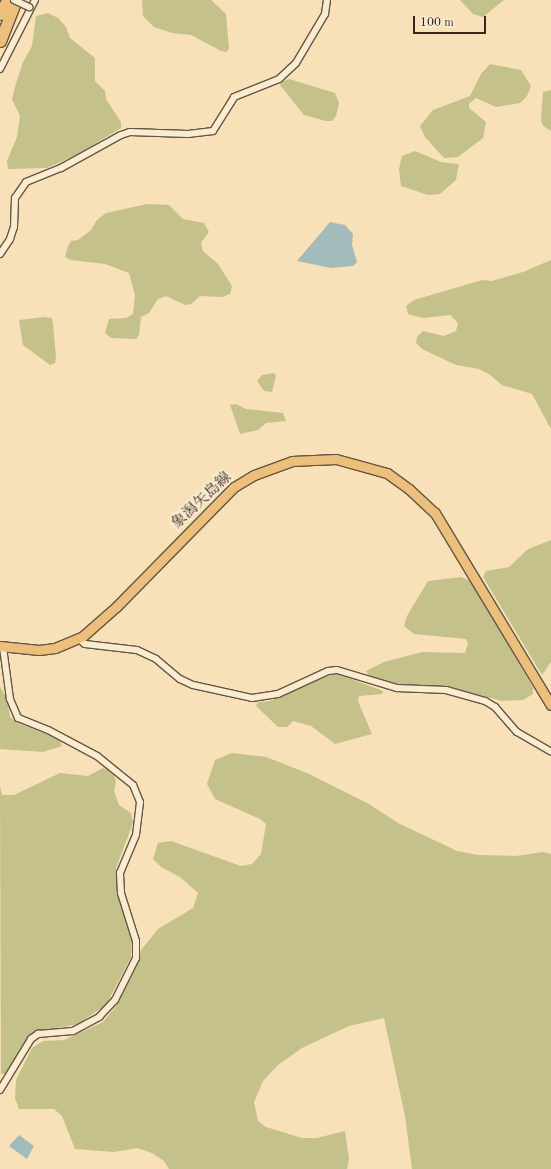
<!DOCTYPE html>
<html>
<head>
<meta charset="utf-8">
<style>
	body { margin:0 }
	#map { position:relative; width:551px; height:1169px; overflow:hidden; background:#f8e1b8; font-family:"Old Standard TT","Noto Serif JP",serif }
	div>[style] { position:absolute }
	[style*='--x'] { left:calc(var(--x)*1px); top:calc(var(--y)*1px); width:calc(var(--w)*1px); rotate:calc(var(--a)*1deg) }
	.green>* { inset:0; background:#c4c18a }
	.water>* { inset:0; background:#a3bbba }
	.roads { filter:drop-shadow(1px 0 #665644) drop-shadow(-1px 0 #665644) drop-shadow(0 1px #665644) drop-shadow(0 -1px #665644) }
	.street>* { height:6px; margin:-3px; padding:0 3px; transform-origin:3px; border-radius:3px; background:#faecd1 }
	.primary>* { height:9px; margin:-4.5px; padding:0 4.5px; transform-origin:4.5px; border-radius:4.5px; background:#ecc07c }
	.highway>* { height:11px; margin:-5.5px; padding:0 5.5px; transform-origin:5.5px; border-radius:5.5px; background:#ecc07c }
	.bridges { filter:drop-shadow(1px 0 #665644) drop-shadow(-1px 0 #665644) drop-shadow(0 1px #665644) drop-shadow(0 -1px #665644) }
	.street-bridge>* { height:6px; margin:-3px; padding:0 3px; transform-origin:3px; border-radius:3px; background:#faecd1 }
	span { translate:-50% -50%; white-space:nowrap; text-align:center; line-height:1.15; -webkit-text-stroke:4px #faecd1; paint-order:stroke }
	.street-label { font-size:15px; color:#36271d }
	.scale { position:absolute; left:413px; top:16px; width:73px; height:18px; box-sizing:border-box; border:2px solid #36271d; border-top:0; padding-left:5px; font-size:12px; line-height:14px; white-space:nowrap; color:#36271d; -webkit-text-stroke:3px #faecd1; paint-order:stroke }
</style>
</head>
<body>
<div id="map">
	<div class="green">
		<div style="clip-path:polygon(142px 0,211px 0,226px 14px,229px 49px,226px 52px,221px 51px,191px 35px,172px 33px,154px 27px,143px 16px)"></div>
		<div style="clip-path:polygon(460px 0,504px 0,483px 17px,473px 14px)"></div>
		<div style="clip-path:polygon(48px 13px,58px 18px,66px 27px,70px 38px,95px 58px,95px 81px,105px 91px,106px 99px,121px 122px,121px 128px,78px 154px,47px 168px,8px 169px,7px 161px,17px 137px,20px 116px,12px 99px,15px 87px,23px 62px,32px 46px,36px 16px)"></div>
		<div style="clip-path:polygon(490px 64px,521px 70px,531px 86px,527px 96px,520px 103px,496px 107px,476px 98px,469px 104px,469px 108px,486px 122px,483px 138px,458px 157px,444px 158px,425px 137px,420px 126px,433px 110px,470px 96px,481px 74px)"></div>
		<div style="clip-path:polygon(289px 79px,335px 93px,339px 103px,336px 116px,332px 121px,326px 121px,304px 115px,280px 85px,281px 82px)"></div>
		<div style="clip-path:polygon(551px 90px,551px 131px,543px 126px,541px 120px,543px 92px)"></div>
		<div style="clip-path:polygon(415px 151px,441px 162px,459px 164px,456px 180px,440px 194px,428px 195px,401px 186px,399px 169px,402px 156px)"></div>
		<div style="clip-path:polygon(147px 204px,169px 205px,183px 219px,204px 223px,209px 232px,201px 243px,203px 251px,218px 264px,232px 286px,230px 294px,222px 297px,200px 296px,191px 304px,185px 305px,166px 296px,158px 299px,149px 313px,141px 317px,139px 335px,136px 339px,111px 338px,105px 333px,109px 319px,126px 318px,133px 314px,135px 295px,129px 273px,105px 264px,71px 260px,65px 257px,68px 246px,71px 241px,78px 240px,91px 230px,97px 220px,106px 213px)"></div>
		<div style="clip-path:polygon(551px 260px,551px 429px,532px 394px,502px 385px,489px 374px,479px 369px,456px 365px,422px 349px,416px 343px,417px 337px,423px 331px,444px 336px,456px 331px,458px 323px,450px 315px,423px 318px,408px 314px,406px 306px,414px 300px,482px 280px,492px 281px,523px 272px)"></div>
		<div style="clip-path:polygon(44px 317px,52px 318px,53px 324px,56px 357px,55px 363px,50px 365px,23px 345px,19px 320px)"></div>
		<div style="clip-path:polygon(274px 373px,276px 376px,272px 392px,264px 391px,257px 381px,262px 375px)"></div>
		<div style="clip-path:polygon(236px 404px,246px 409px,283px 413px,286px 421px,266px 423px,258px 430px,240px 434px,230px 405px)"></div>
		<div style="clip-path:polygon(551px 540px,551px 662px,542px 675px,483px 577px,486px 571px,509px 567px,528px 549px)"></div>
		<div style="clip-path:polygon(462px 577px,473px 583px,533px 688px,533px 694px,523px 700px,502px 701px,452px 688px,398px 684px,369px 676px,366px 671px,384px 662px,422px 652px,465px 653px,468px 643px,466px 639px,414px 634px,404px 626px,407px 616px,428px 581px)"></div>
		<div style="clip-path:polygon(338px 674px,383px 691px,382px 694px,359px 696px,358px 701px,372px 734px,335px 744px,311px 726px,293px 721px,287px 727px,278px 727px,256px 706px,258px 702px,270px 701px,326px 676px)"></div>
		<div style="clip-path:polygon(0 687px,7px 698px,10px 717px,20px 724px,59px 739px,62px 746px,43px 752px,0 749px)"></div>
		<div style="clip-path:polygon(232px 753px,266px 757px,307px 773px,369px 804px,398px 823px,457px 851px,478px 855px,516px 856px,543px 852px,551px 854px,551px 1169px,412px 1169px,405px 1116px,384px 1018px,349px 1026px,302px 1048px,278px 1065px,263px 1081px,254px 1102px,258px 1121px,266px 1127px,302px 1138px,317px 1138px,345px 1131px,349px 1159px,347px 1169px,169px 1169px,164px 1161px,152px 1153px,137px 1148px,114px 1152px,75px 1149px,62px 1116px,54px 1109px,19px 1109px,15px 1098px,16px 1080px,32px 1048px,43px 1041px,64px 1040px,103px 1022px,117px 1005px,137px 966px,141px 950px,158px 929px,193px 908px,198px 893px,180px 877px,161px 867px,153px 859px,158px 843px,171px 841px,241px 866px,252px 864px,261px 854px,266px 824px,260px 819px,215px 799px,207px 784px,215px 760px)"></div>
		<div style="clip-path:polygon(103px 768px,112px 771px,116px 781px,114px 791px,119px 805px,131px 813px,133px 823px,116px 868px,116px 879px,132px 942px,131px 957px,106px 1005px,78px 1024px,35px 1032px,28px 1037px,6px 1074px,1px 1074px,0 787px,2px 795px,14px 795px,60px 773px,88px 776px)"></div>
	</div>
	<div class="water">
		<div style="clip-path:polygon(330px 222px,345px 225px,353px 234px,352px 245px,357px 262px,353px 266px,331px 268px,297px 261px)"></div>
		<div style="clip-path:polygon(19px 1135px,34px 1146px,27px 1159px,9px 1146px)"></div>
	</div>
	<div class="roads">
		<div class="street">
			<div style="--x:0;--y:69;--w:77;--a:-63.1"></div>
			<div style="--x:0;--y:254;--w:18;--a:-56"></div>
			<div style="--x:10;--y:239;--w:13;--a:-72"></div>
			<div style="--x:14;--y:227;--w:29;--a:-88"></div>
			<div style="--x:15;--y:198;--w:19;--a:-55"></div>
			<div style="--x:26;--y:182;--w:38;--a:-22"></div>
			<div style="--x:61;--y:168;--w:68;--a:-28.8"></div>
			<div style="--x:121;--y:135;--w:9;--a:-18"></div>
			<div style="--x:130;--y:132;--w:58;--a:2"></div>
			<div style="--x:188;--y:134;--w:25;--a:-7"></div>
			<div style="--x:213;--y:131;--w:40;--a:-58"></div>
			<div style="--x:234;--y:97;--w:48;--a:-21.8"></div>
			<div style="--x:279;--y:79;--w:23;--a:-43"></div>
			<div style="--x:296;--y:63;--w:57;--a:-59.4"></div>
			<div style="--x:325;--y:14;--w:14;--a:-82"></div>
			<div style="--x:78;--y:638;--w:9;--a:41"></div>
			<div style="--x:85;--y:644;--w:52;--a:6.6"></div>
			<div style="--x:137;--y:650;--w:21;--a:25"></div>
			<div style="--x:156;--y:659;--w:31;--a:40"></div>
			<div style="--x:180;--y:679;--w:14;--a:25"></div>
			<div style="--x:193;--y:685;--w:60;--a:12.4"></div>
			<div style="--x:252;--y:698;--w:26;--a:-9"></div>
			<div style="--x:278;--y:694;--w:55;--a:-24.7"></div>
			<div style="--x:328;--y:671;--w:9;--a:-6"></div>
			<div style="--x:337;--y:670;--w:63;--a:16.7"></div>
			<div style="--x:397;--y:688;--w:49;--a:2.3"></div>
			<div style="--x:446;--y:690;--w:41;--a:15.8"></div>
			<div style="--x:485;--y:701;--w:12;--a:31"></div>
			<div style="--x:495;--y:707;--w:33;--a:49"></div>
			<div style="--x:517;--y:732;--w:39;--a:30"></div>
			<div style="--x:0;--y:1090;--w:60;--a:-58.7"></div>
			<div style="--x:31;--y:1039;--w:9;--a:-36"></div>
			<div style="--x:38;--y:1034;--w:35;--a:-5"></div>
			<div style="--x:73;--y:1031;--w:30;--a:-28"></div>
			<div style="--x:99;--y:1017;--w:23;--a:-47"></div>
			<div style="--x:115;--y:1000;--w:47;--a:-63.4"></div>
			<div style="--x:136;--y:958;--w:17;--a:-90"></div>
			<div style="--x:136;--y:941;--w:50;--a:-107.4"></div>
			<div style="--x:121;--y:893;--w:20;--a:-93"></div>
			<div style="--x:120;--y:873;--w:41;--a:-67.2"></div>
			<div style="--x:136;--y:835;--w:33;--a:-83"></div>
			<div style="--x:140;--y:802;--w:18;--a:-112"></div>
			<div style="--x:133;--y:785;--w:46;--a:-141.1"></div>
			<div style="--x:97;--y:756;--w:55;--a:-152"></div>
			<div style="--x:48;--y:730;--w:32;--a:-158"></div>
			<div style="--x:18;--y:718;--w:21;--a:-113"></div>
			<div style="--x:10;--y:699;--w:52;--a:-97.7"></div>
		</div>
		<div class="primary">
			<div style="--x:0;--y:646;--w:39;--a:6"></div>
			<div style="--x:39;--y:650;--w:16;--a:-7"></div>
			<div style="--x:55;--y:648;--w:30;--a:-23"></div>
			<div style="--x:83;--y:636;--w:44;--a:-41.3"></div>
			<div style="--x:116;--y:607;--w:168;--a:-45.5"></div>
			<div style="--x:234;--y:487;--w:23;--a:-31"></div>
			<div style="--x:254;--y:475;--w:40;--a:-20.2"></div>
			<div style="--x:292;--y:461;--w:44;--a:-2.6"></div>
			<div style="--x:336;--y:459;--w:53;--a:15.4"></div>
			<div style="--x:387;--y:473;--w:27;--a:36"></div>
			<div style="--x:409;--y:489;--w:35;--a:43"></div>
			<div style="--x:435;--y:513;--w:224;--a:58.9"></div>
		</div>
		<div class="highway">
			<div style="--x:0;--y:14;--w:16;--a:-63"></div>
			<div style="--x:0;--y:41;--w:44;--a:-68.7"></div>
		</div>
	</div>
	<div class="bridges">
		<div class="street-bridge">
			<div style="--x:14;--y:0;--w:17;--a:25"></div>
		</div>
	</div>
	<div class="street-label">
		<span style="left:202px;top:501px;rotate:-43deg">象潟矢島線</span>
	</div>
	<div class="scale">100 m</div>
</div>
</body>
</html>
